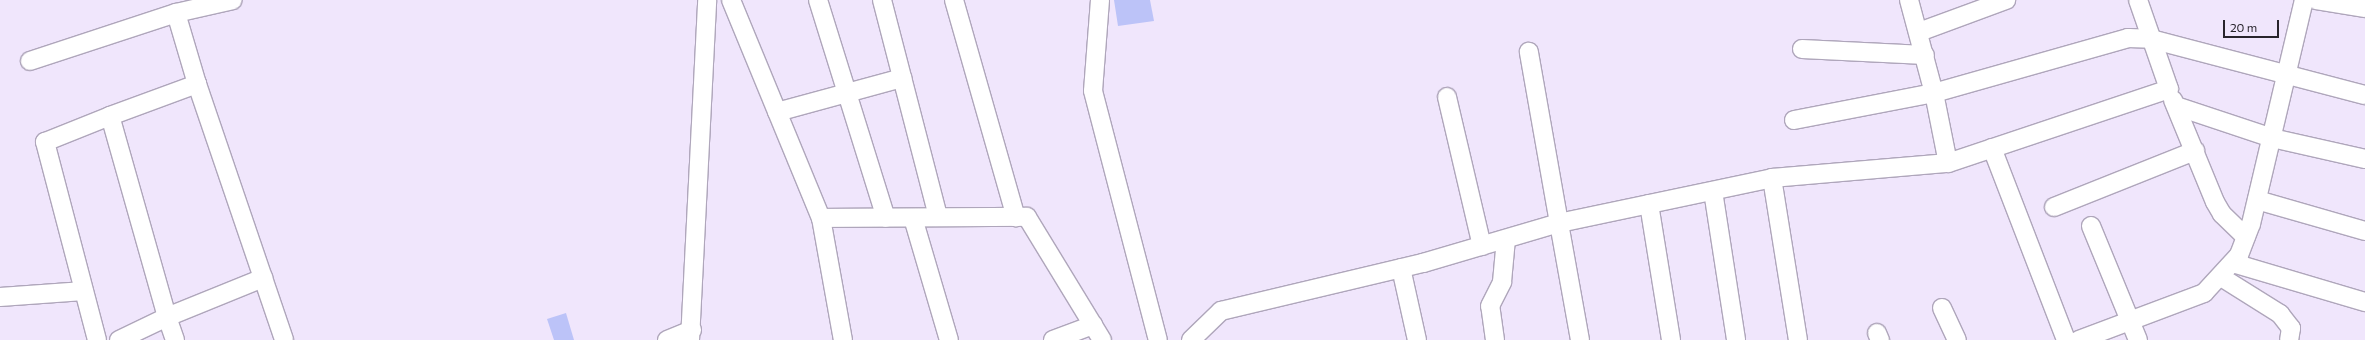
<!DOCTYPE html>
<html>
<head>
<meta charset="utf-8">
<style>
	body { margin:0 }
	#map { position:relative; width:2365px; height:340px; overflow:hidden; background:#f0e6fc; font-family:Commissioner,sans-serif }
	div>[style] { position:absolute }
	[style*='--x'] { left:calc(var(--x)*1px); top:calc(var(--y)*1px); width:calc(var(--w)*1px); rotate:calc(var(--a)*1deg) }
	.building>* { inset:0; background:#bcc3f8 }
	.roads { filter:drop-shadow(1px 0 #afa6bb) drop-shadow(-1px 0 #afa6bb) drop-shadow(0 1px #afa6bb) drop-shadow(0 -1px #afa6bb) }
	.minor>* { height:18px; margin:-9px; padding:0 9px; transform-origin:9px; border-radius:9px; background:#fff }
	span { translate:-50% -50%; white-space:nowrap; text-align:center; line-height:1.15; -webkit-text-stroke:3px #f0e6fc; paint-order:stroke }
	.scale { position:absolute; left:2223px; top:20px; width:56px; height:18px; box-sizing:border-box; border:2px solid #28242c; border-top:0; padding-left:5px; font-size:12px; line-height:14px; white-space:nowrap; color:#28242c; -webkit-text-stroke:3px #f0e6fc; paint-order:stroke }
</style>
</head>
<body>
<div id="map">
	<div class="building">
		<div style="clip-path:polygon(1114px 0,1150px 0,1154px 21px,1118px 26px)"></div>
		<div style="clip-path:polygon(566px 313px,574px 340px,554px 340px,547px 319px)"></div>
	</div>
	<div class="roads">
		<div class="minor">
			<div style="--x:731;--y:0;--w:236;--a:67.6"></div>
			<div style="--x:821;--y:218;--w:206;--a:-0.3"></div>
			<div style="--x:1027;--y:217;--w:144;--a:58.6"></div>
			<div style="--x:818;--y:0;--w:228;--a:72.7"></div>
			<div style="--x:882;--y:0;--w:224;--a:75.5"></div>
			<div style="--x:954;--y:0;--w:226;--a:74.1"></div>
			<div style="--x:1100;--y:0;--w:91;--a:94.4"></div>
			<div style="--x:1093;--y:91;--w:257;--a:75.4"></div>
			<div style="--x:1909;--y:0;--w:96;--a:75"></div>
			<div style="--x:1934;--y:93;--w:71;--a:78.7"></div>
			<div style="--x:2316;--y:0;--w:50;--a:9.3"></div>
			<div style="--x:1919;--y:32;--w:93;--a:-20.2"></div>
			<div style="--x:1802;--y:49;--w:123;--a:2.8"></div>
			<div style="--x:30;--y:61;--w:154;--a:-18.2"></div>
			<div style="--x:197;--y:84;--w:270;--a:71.2"></div>
			<div style="--x:1447;--y:97;--w:153;--a:76.8"></div>
			<div style="--x:2173;--y:100;--w:110;--a:67.6"></div>
			<div style="--x:2215;--y:202;--w:14;--a:60"></div>
			<div style="--x:2222;--y:214;--w:33;--a:44"></div>
			<div style="--x:2176;--y:106;--w:101;--a:18.4"></div>
			<div style="--x:2272;--y:138;--w:95;--a:12.7"></div>
			<div style="--x:777;--y:112;--w:130;--a:-15.2"></div>
			<div style="--x:1794;--y:120;--w:143;--a:-10.9"></div>
			<div style="--x:1934;--y:93;--w:202;--a:-15.8"></div>
			<div style="--x:2128;--y:38;--w:23;--a:2"></div>
			<div style="--x:2151;--y:39;--w:221;--a:14.7"></div>
			<div style="--x:1992;--y:148;--w:206;--a:68.9"></div>
			<div style="--x:1772;--y:178;--w:164;--a:80.9"></div>
			<div style="--x:1713;--y:191;--w:151;--a:81.2"></div>
			<div style="--x:2257;--y:200;--w:112;--a:16"></div>
			<div style="--x:1649;--y:204;--w:138;--a:80.8"></div>
			<div style="--x:2054;--y:207;--w:152;--a:-21.7"></div>
			<div style="--x:821;--y:218;--w:124;--a:79.8"></div>
			<div style="--x:913;--y:218;--w:127;--a:73.6"></div>
			<div style="--x:2091;--y:226;--w:123;--a:67.6"></div>
			<div style="--x:2233;--y:263;--w:138;--a:16.5"></div>
			<div style="--x:1401;--y:268;--w:74;--a:77.5"></div>
			<div style="--x:2221;--y:277;--w:70;--a:32.1"></div>
			<div style="--x:2280;--y:314;--w:18;--a:52"></div>
			<div style="--x:2291;--y:328;--w:12;--a:99"></div>
			<div style="--x:0;--y:297;--w:84;--a:-4.1"></div>
			<div style="--x:1942;--y:308;--w:35;--a:65"></div>
			<div style="--x:1877;--y:333;--w:8;--a:67"></div>
			<div style="--x:97;--y:340;--w:205;--a:-104.7"></div>
			<div style="--x:45;--y:142;--w:70;--a:-21.8"></div>
			<div style="--x:119;--y:340;--w:53;--a:-25.6"></div>
			<div style="--x:167;--y:317;--w:209;--a:-105.8"></div>
			<div style="--x:110;--y:116;--w:93;--a:-20.2"></div>
			<div style="--x:197;--y:84;--w:74;--a:-106.5"></div>
			<div style="--x:176;--y:13;--w:58;--a:-12.8"></div>
			<div style="--x:175;--y:340;--w:24;--a:-109"></div>
			<div style="--x:167;--y:317;--w:104;--a:-22.1"></div>
			<div style="--x:667;--y:340;--w:27;--a:-22"></div>
			<div style="--x:690;--y:340;--w:340;--a:-87.1"></div>
			<div style="--x:1053;--y:340;--w:43;--a:-20.6"></div>
			<div style="--x:1191;--y:340;--w:42;--a:-44"></div>
			<div style="--x:1221;--y:311;--w:208;--a:-13.4"></div>
			<div style="--x:1423;--y:263;--w:142;--a:-16.4"></div>
			<div style="--x:1559;--y:223;--w:174;--a:-100"></div>
			<div style="--x:1495;--y:340;--w:34;--a:-98"></div>
			<div style="--x:1490;--y:306;--w:27;--a:-63"></div>
			<div style="--x:1502;--y:282;--w:43;--a:-84.7"></div>
			<div style="--x:1580;--y:340;--w:119;--a:-100.2"></div>
			<div style="--x:1559;--y:223;--w:218;--a:-11.9"></div>
			<div style="--x:1772;--y:178;--w:177;--a:-4.9"></div>
			<div style="--x:1948;--y:163;--w:233;--a:-18.5"></div>
			<div style="--x:2169;--y:89;--w:94;--a:-109.2"></div>
			<div style="--x:2079;--y:340;--w:134;--a:-20.6"></div>
			<div style="--x:2204;--y:293;--w:52;--a:-47.4"></div>
			<div style="--x:2239;--y:255;--w:33;--a:-69"></div>
			<div style="--x:2251;--y:224;--w:230;--a:-76.7"></div>
		</div>
	</div>
	<div class="scale">20 m</div>
</div>
</body>
</html>
